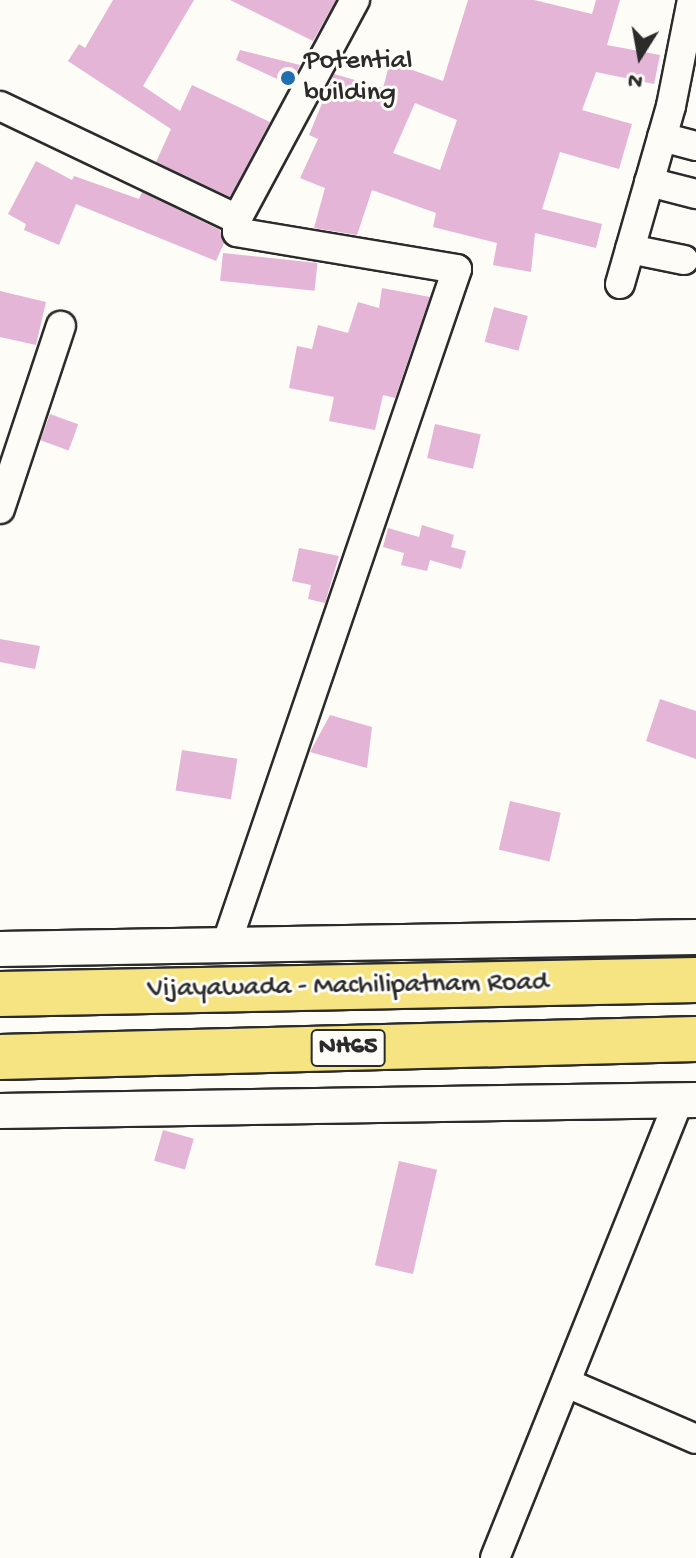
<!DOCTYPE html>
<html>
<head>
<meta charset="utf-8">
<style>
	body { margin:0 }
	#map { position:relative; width:696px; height:1558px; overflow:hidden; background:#fdfcf7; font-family:"Gochi Hand",sans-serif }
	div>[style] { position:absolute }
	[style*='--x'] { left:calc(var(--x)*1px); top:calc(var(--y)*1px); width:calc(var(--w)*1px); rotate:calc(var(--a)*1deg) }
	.building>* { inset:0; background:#e4b5d6; transform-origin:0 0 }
	.roads { filter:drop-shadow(2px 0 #2b2b2b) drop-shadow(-2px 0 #2b2b2b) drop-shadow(0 2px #2b2b2b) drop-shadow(0 -2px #2b2b2b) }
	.minor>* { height:28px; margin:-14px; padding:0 14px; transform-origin:14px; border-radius:14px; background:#fdfcf7 }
	.tertiary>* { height:34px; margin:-17px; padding:0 17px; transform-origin:17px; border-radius:17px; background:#fdfcf7 }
	.trunk>* { height:44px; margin:-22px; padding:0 22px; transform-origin:22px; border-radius:22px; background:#f6e381 }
	.dots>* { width:22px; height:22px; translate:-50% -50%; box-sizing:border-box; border:4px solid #fdfcf7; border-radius:50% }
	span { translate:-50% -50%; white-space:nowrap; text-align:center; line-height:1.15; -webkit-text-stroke:6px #fdfcf7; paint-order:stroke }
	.shield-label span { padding:2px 6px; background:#fdfcf7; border:2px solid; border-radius:6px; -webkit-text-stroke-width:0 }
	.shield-label { font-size:26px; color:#2b2b2b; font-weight:700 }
	.poi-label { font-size:28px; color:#2b2b2b }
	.left { translate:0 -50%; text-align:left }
	.street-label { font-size:28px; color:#2b2b2b }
	.north { position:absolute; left:600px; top:16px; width:80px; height:80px; -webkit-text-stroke:6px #fdfcf7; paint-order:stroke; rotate:191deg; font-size:22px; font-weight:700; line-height:32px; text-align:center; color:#2b2b2b }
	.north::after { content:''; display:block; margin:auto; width:28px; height:36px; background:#2b2b2b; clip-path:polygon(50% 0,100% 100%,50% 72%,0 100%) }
</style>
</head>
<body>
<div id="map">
	<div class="building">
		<div style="clip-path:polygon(113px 0,194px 0,143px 86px,180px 111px,192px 85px,270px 122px,230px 197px,156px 162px,171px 129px,68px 61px,79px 44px,85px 48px)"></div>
		<div style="clip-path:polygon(230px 0,336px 0,313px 41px)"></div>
		<div style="clip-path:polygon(evenodd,468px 0,534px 0,592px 14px,596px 0,620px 0,607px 45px,660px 55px,654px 84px,596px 72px,582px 110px,632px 124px,619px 169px,560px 152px,542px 209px,602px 224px,596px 248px,535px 233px,531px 272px,493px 265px,497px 243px,433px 227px,436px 213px,372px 190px,357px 235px,314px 228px,325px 188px,300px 178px,318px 139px,309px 135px,334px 74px,383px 88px,390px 62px,443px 81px,468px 0,415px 103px,457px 120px,440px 170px,393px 153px,415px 103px)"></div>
		<div style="clip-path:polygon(240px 50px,300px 65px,290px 85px,236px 60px)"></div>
		<div style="clip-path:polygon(36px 161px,72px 180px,74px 176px,139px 199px,142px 192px,220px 230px,224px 243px,216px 261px,76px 204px,59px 245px,24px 230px,26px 224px,8px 214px)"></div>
		<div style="left:223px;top:253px;width:95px;height:28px;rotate:6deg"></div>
		<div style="clip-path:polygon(382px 288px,430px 297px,395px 398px,383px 395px,375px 430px,329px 421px,334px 397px,289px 388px,297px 346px,312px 349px,318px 325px,348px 333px,358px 302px,379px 308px)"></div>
		<div style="clip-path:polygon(0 291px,46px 302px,36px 345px,0 337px)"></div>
		<div style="left:494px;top:307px;width:35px;height:36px;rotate:15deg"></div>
		<div style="left:50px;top:414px;width:30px;height:28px;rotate:20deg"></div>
		<div style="left:435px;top:424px;width:47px;height:35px;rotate:13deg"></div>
		<div style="clip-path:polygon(422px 525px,454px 535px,451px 547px,466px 551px,461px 569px,430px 560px,427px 571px,401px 565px,404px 553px,383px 547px,388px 528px,419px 537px)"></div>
		<div style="clip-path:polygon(299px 548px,339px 556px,325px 603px,308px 599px,311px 585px,292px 581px)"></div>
		<div style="clip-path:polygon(0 639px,40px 646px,35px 669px,0 662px)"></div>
		<div style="clip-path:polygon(660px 699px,696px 711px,696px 759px,646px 741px)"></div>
		<div style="clip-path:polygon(330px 715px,372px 727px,367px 768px,310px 752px)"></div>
		<div style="left:182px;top:750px;width:56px;height:41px;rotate:9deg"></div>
		<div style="left:510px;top:801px;width:52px;height:50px;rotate:13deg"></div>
		<div style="left:163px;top:1130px;width:32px;height:32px;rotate:16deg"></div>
		<div style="left:399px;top:1161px;width:39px;height:107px;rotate:13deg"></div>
	</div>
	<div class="roads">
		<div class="minor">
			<div style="--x:0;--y:106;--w:263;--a:25.5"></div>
			<div style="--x:662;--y:137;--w:35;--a:15"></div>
			<div style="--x:649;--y:182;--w:49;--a:14.3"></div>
			<div style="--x:630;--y:249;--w:55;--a:11.5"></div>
			<div style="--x:620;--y:284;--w:185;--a:-74"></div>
			<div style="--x:671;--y:106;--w:108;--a:-78.8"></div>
			<div style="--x:0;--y:509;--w:193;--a:-71.6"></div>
			<div style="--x:226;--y:945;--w:714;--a:-71.13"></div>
			<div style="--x:457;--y:269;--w:223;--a:-170.5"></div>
			<div style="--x:237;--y:232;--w:13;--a:-90"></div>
			<div style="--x:237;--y:219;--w:249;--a:-61.7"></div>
			<div style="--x:569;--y:1384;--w:138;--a:23.4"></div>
			<div style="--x:495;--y:1558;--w:494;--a:-68.1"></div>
		</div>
		<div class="tertiary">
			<div style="--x:0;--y:949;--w:696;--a:-0.99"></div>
			<div style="--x:0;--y:1111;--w:696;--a:-0.91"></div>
		</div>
		<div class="trunk">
			<div style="--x:0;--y:994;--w:696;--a:-1.15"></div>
			<div style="--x:0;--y:1057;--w:696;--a:-1.48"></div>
		</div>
	</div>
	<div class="dots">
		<div style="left:288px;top:78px;background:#1f6fb2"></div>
	</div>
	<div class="shield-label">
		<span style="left:348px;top:1048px">NH65</span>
	</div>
	<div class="poi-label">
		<span class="left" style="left:304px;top:78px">Potential<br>building</span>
	</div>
	<div class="street-label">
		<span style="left:348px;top:987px;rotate:-1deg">Vijayawada - Machilipatnam Road</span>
	</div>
	<div class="north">N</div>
</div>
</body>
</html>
